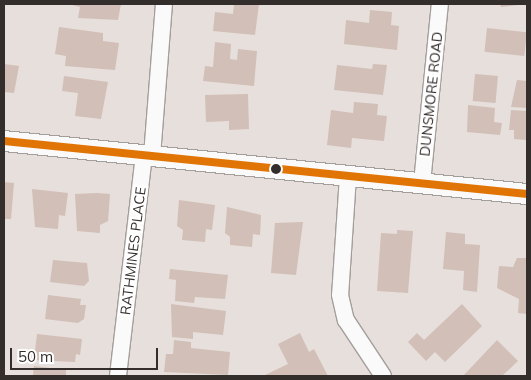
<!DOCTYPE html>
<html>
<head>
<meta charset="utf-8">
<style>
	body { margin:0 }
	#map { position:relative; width:531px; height:380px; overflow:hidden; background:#e7dfdb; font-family:Mulish,sans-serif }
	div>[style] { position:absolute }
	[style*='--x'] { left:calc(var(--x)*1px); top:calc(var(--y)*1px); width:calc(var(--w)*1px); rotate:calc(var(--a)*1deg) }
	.building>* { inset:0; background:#d2bfb8; transform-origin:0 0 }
	.roads { filter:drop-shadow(1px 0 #a49e9b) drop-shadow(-1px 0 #a49e9b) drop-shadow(0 1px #a49e9b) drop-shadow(0 -1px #a49e9b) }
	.minor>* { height:16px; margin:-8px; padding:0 8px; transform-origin:8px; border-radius:8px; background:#fbfafa }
	.tertiary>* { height:20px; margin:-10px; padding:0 10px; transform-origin:10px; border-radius:10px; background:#fbfafa }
	.bus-1>* { height:8px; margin:-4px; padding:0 4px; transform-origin:4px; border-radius:4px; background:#e07506 }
	.dots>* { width:14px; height:14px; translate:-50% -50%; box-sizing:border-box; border:2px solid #fff; border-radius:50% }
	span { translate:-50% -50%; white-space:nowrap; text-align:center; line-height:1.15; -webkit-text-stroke:5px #fff; paint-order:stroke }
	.street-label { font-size:14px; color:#332d2b }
	.frame { position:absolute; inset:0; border:5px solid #332d2b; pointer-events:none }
	.scale { position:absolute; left:10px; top:348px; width:148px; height:22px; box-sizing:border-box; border:2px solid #332d2b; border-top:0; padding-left:6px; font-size:15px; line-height:18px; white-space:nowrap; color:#332d2b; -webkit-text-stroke:4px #fff; paint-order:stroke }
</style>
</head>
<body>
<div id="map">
	<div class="building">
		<div style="clip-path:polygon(68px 4px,121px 4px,118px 20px,78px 18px,80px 7px)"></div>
		<div style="clip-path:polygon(234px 4px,259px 4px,255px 35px,213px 31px,215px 12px,233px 14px)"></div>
		<div style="clip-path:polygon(500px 4px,518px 4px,518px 5px,501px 7px)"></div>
		<div style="clip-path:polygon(370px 10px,392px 12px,391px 25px,399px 26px,397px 50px,344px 44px,346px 20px,369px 23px)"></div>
		<div style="clip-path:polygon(59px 27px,103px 33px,103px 41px,119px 43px,115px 70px,65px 66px,66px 56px,55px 54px)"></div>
		<div style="left:487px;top:28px;width:40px;height:24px;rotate:6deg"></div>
		<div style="clip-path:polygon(215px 42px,231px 44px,230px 59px,237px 60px,238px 49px,257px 51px,254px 86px,203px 81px,205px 66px,213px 67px)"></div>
		<div style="clip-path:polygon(4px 64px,19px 66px,14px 93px,4px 92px)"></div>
		<div style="clip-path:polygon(373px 64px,387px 65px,383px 95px,334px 90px,337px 65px,372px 69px)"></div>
		<div style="left:475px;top:74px;width:23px;height:27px;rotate:5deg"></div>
		<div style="clip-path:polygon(64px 76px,108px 82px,101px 119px,75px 116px,78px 93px,62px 91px)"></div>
		<div style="clip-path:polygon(517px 80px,527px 81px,527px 108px,511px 107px)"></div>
		<div style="clip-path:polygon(248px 94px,249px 129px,229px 130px,229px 121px,206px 122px,205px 95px)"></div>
		<div style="clip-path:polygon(354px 102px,378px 104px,377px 115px,387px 116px,384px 141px,352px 138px,351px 148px,327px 145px,331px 110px,353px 113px)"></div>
		<div style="clip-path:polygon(468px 105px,495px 108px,494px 122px,502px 123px,500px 135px,467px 132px)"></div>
		<div style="clip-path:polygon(511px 110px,527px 111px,527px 140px,514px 139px,514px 130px,509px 130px)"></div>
		<div style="clip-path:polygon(4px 182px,14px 183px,11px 219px,4px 219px)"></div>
		<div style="clip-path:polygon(32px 189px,68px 193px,65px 216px,59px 215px,58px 229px,35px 227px)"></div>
		<div style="clip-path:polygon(97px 193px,110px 194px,108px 221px,100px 225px,100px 233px,77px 231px,75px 194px)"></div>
		<div style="clip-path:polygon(179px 200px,215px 205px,212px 230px,206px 229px,205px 242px,182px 240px,183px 230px,177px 226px)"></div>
		<div style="clip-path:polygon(227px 207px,261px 215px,260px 235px,253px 234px,252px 247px,230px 245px,230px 237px,225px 233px)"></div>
		<div style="clip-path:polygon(303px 222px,296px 275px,271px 273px,275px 223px)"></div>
		<div style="clip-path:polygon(397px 230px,413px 231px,408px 293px,377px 291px,381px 233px,397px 234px)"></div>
		<div style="clip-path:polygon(446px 232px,465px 234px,465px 244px,480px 245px,477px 292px,463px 290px,464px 271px,443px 269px)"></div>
		<div style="clip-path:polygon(517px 258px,527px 258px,527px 314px,518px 313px,519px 299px,497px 288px,499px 266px,513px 267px)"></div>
		<div style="clip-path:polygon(53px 260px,87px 263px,89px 281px,84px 286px,50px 282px)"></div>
		<div style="clip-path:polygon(170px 269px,228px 275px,225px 299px,195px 297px,194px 303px,175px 301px,176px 280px,169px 279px)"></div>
		<div style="clip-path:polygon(48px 295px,81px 299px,80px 305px,86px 305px,84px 319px,78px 323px,45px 319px)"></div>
		<div style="clip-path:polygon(171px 304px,226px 311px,223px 335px,193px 332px,193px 339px,172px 337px)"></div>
		<div style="clip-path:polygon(462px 304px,482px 326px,445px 362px,435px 352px,426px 361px,408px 342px,417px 333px,424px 340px)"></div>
		<div style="clip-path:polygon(300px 333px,309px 352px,314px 349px,328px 376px,263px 376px,288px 364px,278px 344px)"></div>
		<div style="clip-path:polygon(37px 334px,82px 339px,80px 355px,76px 354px,75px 362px,34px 360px)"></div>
		<div style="clip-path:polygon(174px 340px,191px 342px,191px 348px,230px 352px,228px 375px,164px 372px,166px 354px,173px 354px)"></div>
		<div style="clip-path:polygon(497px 340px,518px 361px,502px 376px,463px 376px)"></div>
		<div style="clip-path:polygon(34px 366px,66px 370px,66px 376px,33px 376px)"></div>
	</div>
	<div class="roads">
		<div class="minor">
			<div style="--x:152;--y:156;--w:152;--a:-85.5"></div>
			<div style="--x:348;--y:176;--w:119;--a:93.8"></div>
			<div style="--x:340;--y:295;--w:26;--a:77"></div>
			<div style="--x:346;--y:320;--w:67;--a:56.5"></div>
			<div style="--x:422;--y:183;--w:180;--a:-84.3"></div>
			<div style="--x:118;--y:376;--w:223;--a:-83.3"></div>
		</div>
		<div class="tertiary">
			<div style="--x:4;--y:141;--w:526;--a:5.79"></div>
		</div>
	</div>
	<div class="bus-1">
		<div style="--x:4;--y:141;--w:526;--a:5.79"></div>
	</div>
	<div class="dots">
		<div style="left:276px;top:169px;background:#332d2b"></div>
	</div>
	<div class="street-label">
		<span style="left:431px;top:94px;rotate:-84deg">DUNSMORE ROAD</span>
		<span style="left:133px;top:251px;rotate:-83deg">RATHMINES PLACE</span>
	</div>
	<div class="frame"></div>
	<div class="scale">50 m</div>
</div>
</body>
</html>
